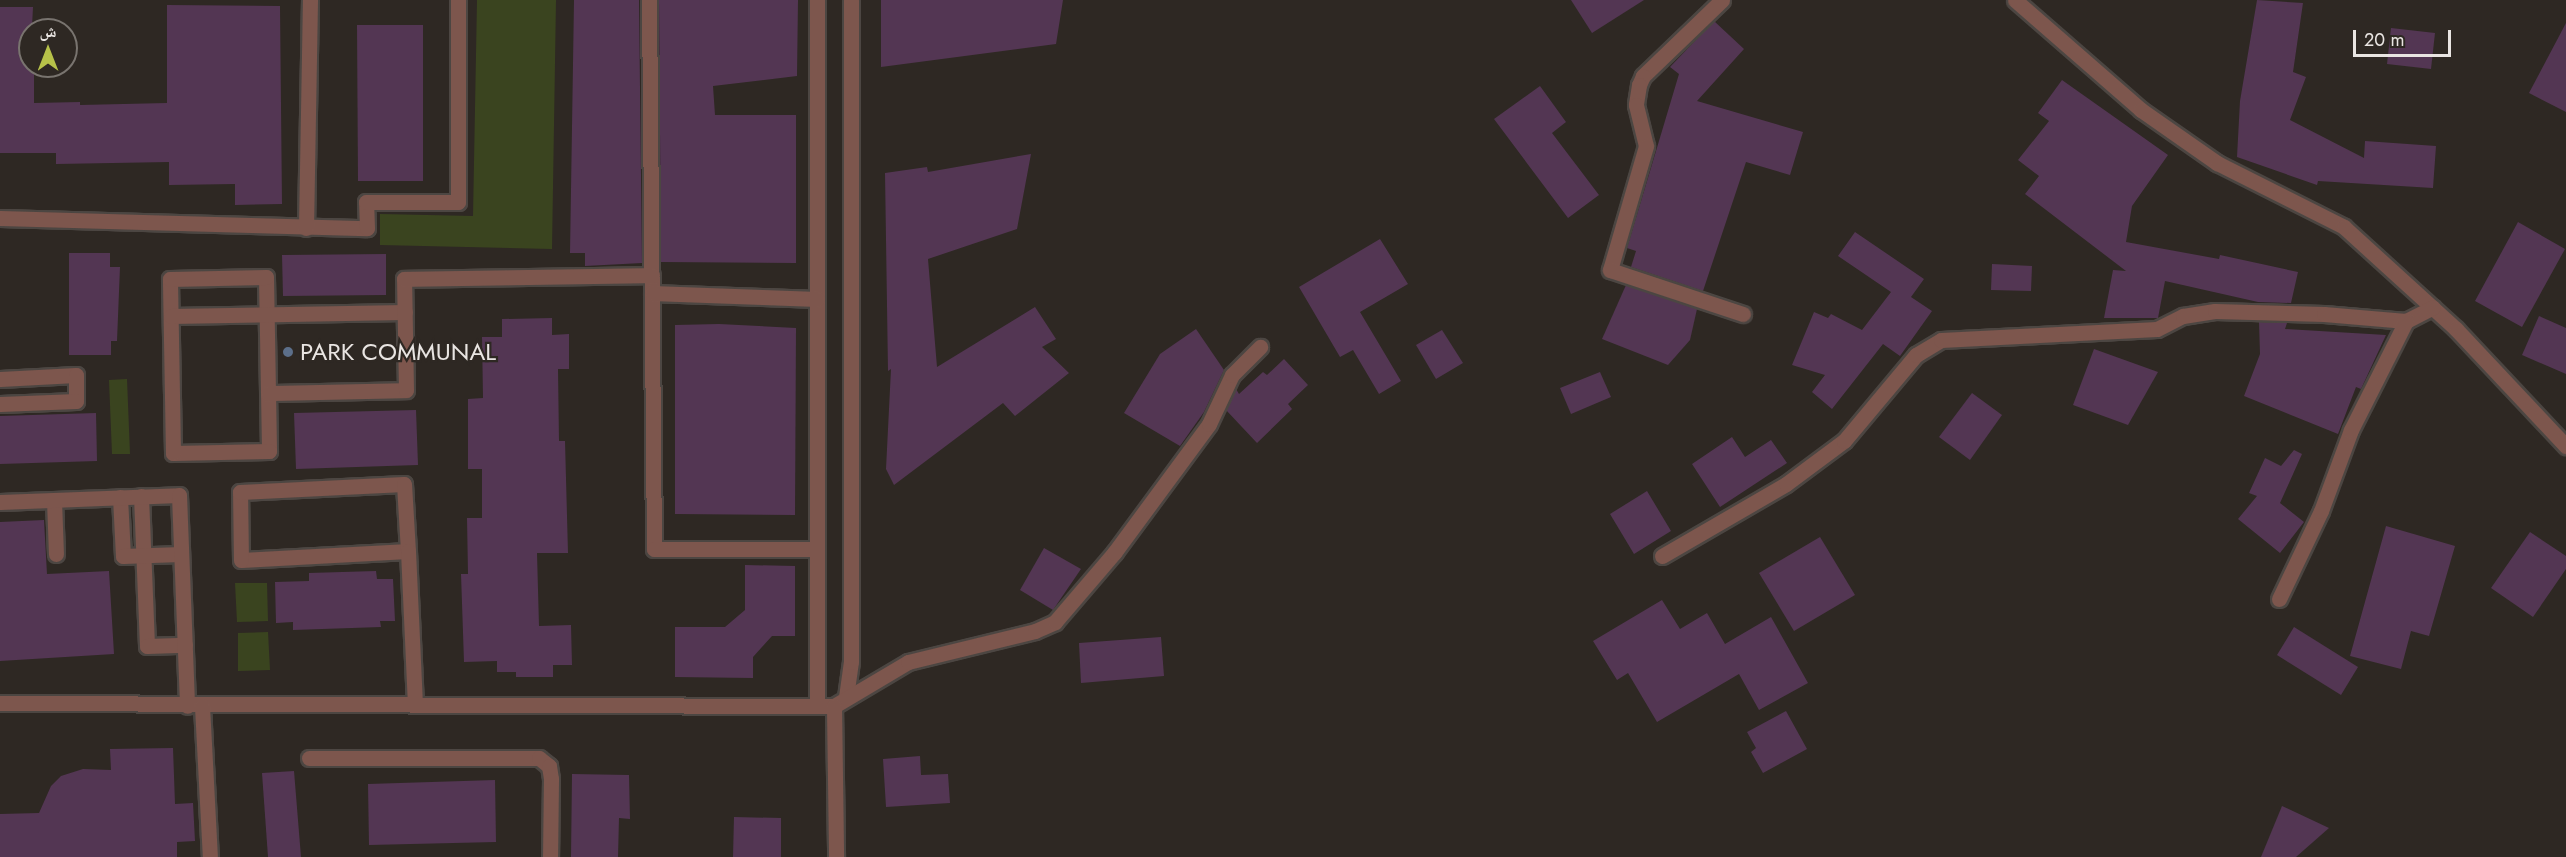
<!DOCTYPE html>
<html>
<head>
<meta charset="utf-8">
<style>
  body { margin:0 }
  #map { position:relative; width:2566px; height:857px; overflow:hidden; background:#2e2823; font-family:Jost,"Noto Naskh Arabic",sans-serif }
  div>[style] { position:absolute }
  .green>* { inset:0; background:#3a441f }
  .building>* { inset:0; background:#533653 }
  .roads { filter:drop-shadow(2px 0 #4c4642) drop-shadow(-2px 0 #4c4642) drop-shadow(0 2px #4c4642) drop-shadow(0 -2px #4c4642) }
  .street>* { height:15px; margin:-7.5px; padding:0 7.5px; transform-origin:7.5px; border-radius:7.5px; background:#7d564d }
  .dots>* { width:16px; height:16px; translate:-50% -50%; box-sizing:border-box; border:3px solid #2e2823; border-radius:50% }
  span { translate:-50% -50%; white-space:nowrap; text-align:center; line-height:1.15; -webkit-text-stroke:4.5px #2e2823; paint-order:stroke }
  .poi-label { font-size:24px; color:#e9e5e2 }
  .left { translate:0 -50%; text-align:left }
  .north { position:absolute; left:18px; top:18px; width:60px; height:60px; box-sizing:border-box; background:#2e2823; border:2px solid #79746f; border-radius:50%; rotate:0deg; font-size:16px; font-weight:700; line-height:24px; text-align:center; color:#e9e5e2 }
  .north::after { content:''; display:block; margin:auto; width:21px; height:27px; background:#b6c149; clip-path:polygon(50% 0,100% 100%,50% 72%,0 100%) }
  .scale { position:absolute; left:2353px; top:30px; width:98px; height:27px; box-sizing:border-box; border:3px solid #e9e5e2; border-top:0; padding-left:8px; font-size:18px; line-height:21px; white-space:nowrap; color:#e9e5e2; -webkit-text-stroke:4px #2e2823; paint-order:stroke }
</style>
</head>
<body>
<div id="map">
  <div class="green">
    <div style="clip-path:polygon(477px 0,556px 0,552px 249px,380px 245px,380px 214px,473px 216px)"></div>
    <div style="clip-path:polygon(127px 379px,130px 454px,112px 454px,109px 380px)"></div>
    <div style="clip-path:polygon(235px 583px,267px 583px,268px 621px,237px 622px)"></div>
    <div style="clip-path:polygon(268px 632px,270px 670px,238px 671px,238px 633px)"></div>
  </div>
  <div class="building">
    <div style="clip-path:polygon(574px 0,639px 0,642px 263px,585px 266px,585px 253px,570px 253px)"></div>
    <div style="clip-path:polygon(659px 0,798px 0,797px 76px,713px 86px,715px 115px,796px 115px,796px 263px,661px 262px)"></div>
    <div style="clip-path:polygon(881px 0,1063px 0,1056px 44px,881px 67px)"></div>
    <div style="clip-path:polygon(1571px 0,1644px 0,1592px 33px)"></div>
    <div style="clip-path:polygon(2257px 0,2303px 3px,2293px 72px,2306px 77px,2290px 120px,2364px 158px,2365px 141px,2436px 146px,2433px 188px,2318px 181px,2317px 185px,2237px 157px,2240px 101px)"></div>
    <div style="clip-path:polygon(167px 5px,280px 6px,282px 204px,235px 205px,235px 184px,169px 185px,169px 162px,56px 164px,56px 153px,0 153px,0 7px,33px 7px,30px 66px,34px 66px,34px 103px,80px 102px,80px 105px,167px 103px)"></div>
    <div style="clip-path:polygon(1714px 21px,1744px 49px,1697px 101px,1803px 132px,1790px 175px,1746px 162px,1703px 291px,1631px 267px,1636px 251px,1627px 248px,1679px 74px,1670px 67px)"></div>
    <div style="clip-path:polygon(2566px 23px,2566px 112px,2529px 93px)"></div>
    <div style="clip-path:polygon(357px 25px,423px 25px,423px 181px,358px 181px)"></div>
    <div style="clip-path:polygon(2391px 28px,2435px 33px,2431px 69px,2387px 64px)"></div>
    <div style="clip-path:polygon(2062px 80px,2168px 155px,2132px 206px,2126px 242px,2219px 259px,2220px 255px,2298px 272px,2291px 303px,2258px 302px,2165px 281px,2158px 318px,2104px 318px,2113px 270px,2126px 271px,2025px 194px,2039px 176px,2018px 160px,2049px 121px,2038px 113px)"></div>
    <div style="clip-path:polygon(1540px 86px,1566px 122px,1552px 133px,1599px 195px,1568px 218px,1494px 119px)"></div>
    <div style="clip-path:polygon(1031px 154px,1017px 229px,928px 259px,937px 367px,1035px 307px,1056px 339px,1042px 347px,1069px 373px,1015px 416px,1003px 403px,894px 485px,886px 469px,891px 369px,888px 371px,885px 173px,927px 167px,928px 172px)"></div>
    <div style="clip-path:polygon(2518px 222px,2565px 249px,2522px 327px,2475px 301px)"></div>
    <div style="clip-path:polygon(1855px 232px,1924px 279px,1911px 297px,1932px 311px,1900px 356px,1883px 344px,1832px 409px,1812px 392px,1825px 375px,1792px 365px,1814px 312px,1828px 318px,1831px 314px,1862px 330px,1891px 292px,1838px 256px)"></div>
    <div style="clip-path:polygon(1380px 239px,1408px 284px,1360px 312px,1401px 381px,1379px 394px,1353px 350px,1340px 357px,1299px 287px)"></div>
    <div style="clip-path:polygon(69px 253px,110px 253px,110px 267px,120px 267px,117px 341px,111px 341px,111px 355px,69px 355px)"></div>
    <div style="clip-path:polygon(386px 254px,386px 295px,283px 296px,282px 255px)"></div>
    <div style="clip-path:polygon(1992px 264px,2032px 266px,2031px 291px,1991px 290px)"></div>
    <div style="clip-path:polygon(1626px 285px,1697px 309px,1690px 340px,1668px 365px,1602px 339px)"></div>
    <div style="clip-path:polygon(2539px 316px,2566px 328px,2566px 374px,2522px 355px)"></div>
    <div style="clip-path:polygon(552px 318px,552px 335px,569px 334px,569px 369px,558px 369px,559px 441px,565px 441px,568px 553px,537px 553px,539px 626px,571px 625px,572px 665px,553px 665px,553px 677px,516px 677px,516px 672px,497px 672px,497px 661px,464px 662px,461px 574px,468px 574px,467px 518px,482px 518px,482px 469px,468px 469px,468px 399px,483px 398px,482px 337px,502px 337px,502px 319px)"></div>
    <div style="clip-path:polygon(2259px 322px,2287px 323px,2285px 329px,2386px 335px,2361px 389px,2356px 387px,2338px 434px,2244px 396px,2260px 354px)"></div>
    <div style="clip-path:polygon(719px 324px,796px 328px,795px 515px,675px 514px,675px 325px)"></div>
    <div style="clip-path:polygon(1196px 329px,1224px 370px,1204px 412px,1180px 446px,1124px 413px,1160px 354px)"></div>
    <div style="clip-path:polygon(1442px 330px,1463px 363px,1436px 379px,1416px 345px)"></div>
    <div style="clip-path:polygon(2094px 349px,2158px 372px,2128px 425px,2073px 405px)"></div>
    <div style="clip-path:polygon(1284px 359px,1308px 385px,1288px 404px,1292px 409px,1257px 443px,1226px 410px,1236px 389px,1239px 394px,1263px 372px,1267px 375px)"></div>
    <div style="clip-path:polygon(1600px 372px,1611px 397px,1571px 414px,1560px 388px)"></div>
    <div style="clip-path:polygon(1972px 393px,2002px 415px,1970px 460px,1939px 437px)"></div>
    <div style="clip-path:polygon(416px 410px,418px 465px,296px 469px,294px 413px)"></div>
    <div style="clip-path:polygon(96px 413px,97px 461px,0 464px,0 416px)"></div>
    <div style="clip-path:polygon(1732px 437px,1745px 457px,1771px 440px,1787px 463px,1720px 507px,1692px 464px)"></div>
    <div style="clip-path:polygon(2294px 450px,2302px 454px,2280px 503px,2304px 522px,2280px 553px,2238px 519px,2257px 496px,2249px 493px,2265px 458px,2281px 466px)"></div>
    <div style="clip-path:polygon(1647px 491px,1671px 531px,1634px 554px,1610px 514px)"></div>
    <div style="clip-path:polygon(44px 520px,47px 574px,109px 571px,114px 654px,0 661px,0 522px)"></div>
    <div style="clip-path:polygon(2386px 526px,2455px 546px,2429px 636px,2411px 631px,2401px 669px,2350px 656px)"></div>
    <div style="clip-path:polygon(2530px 532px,2566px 556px,2566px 569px,2533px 617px,2491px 588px)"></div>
    <div style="clip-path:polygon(1820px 537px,1855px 595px,1794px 631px,1759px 573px)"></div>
    <div style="clip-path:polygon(1044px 548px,1081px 569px,1053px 610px,1020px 590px)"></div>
    <div style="clip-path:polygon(745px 565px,795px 566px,795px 636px,772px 636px,753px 657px,753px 678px,675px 677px,675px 627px,725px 627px,745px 610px)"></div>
    <div style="clip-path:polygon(376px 571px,377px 579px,393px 579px,395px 621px,380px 621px,381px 627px,293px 630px,293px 622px,276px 623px,275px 582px,309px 581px,309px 573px)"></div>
    <div style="clip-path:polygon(1662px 600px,1680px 629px,1707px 613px,1725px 644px,1771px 617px,1808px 683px,1759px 710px,1739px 674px,1657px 722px,1628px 673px,1617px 680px,1593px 641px)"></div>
    <div style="clip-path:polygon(2294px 627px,2358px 667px,2341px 695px,2277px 655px)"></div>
    <div style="clip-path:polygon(1161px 637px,1164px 676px,1081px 683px,1079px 643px)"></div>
    <div style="clip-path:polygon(1786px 711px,1807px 749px,1763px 773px,1751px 752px,1756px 748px,1747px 732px)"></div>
    <div style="clip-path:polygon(173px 748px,175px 804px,193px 803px,195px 841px,177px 842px,177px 857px,0 857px,0 814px,39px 813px,51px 786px,61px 776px,83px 769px,111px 770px,110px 749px)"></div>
    <div style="clip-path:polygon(920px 756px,921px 775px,948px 774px,950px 803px,886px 807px,883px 759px)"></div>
    <div style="clip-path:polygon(294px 771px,301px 857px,268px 857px,262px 773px)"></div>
    <div style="clip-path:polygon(572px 774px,629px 775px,630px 819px,619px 818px,618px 857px,571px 857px)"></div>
    <div style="clip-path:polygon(495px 780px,496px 842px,369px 845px,368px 784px)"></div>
    <div style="clip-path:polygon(2282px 806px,2329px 828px,2296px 857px,2261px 857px)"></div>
    <div style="clip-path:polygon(734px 817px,781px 818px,781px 857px,733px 857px)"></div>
  </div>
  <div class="roads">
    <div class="street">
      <div style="left:649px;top:0;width:549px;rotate:89.48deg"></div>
      <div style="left:654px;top:549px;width:163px"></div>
      <div style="left:817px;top:0;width:706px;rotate:90deg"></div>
      <div style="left:1722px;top:0;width:110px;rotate:136.1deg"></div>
      <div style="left:1643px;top:76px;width:10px;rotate:114deg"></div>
      <div style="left:1639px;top:85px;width:20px;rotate:99deg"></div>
      <div style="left:1636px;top:105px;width:42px;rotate:76.3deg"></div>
      <div style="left:1646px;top:146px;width:129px;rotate:106.2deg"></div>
      <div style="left:1610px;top:270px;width:140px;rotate:18.3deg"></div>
      <div style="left:2015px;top:0;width:167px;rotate:41.1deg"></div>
      <div style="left:2141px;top:110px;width:93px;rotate:34.9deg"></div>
      <div style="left:2217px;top:163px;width:142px;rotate:26.7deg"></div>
      <div style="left:2344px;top:227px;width:151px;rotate:42.3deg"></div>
      <div style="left:2456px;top:329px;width:161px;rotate:46.8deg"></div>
      <div style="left:0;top:218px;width:367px;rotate:1.6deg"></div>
      <div style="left:367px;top:228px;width:26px;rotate:-92deg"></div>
      <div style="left:366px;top:202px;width:92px"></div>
      <div style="left:458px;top:202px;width:202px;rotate:-90deg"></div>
      <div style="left:306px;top:228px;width:228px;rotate:-89deg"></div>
      <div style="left:266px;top:277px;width:174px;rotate:89deg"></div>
      <div style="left:269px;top:451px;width:96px;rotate:178.8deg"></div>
      <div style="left:173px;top:453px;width:174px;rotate:-91deg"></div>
      <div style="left:170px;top:279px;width:96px;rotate:-1.2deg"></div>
      <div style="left:652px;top:293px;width:165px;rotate:2.1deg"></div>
      <div style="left:171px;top:316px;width:234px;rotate:-1deg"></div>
      <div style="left:0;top:379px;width:76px;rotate:-3deg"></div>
      <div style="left:76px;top:375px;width:26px;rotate:90deg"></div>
      <div style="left:76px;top:401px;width:76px;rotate:177.7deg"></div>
      <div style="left:268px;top:393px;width:138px;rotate:-1.2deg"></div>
      <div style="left:406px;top:390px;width:111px;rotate:-91deg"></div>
      <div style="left:404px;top:279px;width:248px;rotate:-0.9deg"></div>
      <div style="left:141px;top:496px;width:150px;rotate:87.7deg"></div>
      <div style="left:147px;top:646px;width:38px;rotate:-2deg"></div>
      <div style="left:120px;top:497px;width:59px;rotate:87.1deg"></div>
      <div style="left:123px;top:556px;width:58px;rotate:-2deg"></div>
      <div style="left:54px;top:500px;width:54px;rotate:87.9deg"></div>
      <div style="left:0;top:502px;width:179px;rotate:-2.2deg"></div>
      <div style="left:179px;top:495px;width:211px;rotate:87.8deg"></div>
      <div style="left:408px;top:551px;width:167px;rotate:176.9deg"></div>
      <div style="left:241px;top:560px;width:68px;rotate:-90.8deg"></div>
      <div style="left:240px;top:492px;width:164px;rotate:-2.8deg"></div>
      <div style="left:404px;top:484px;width:67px;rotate:86.6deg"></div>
      <div style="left:408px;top:551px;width:153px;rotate:87.4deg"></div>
      <div style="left:1662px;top:556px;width:143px;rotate:-30.1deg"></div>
      <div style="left:1786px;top:484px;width:72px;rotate:-36.6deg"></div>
      <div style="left:1844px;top:441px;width:112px;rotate:-50.1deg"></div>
      <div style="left:1916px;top:355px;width:29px;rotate:-31deg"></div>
      <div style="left:1941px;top:340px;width:216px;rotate:-2.9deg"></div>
      <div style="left:2157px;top:329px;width:29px;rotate:-27deg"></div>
      <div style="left:2183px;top:316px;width:32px;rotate:-9deg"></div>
      <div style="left:2215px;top:311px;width:109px;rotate:1.6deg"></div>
      <div style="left:2324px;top:314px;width:82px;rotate:4.9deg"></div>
      <div style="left:2406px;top:321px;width:30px;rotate:-27deg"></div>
      <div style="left:2279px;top:599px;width:98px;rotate:-64.5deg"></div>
      <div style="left:2321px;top:511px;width:86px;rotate:-69.7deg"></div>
      <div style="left:2351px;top:430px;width:122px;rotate:-63.2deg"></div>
      <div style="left:846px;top:697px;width:35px;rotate:-82deg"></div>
      <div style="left:851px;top:662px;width:662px;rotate:-90deg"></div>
      <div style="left:0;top:703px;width:834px;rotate:0.21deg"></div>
      <div style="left:834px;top:706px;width:86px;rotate:-30.7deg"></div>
      <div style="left:908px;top:662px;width:131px;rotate:-13.7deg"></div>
      <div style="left:1035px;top:631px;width:22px;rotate:-24deg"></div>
      <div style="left:1055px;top:622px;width:91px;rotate:-49.5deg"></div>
      <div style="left:1114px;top:553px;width:160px;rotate:-53.6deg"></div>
      <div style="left:1209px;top:424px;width:54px;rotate:-64.9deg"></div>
      <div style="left:1232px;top:375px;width:40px;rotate:-45deg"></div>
      <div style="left:202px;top:706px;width:151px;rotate:87deg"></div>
      <div style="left:834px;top:706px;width:151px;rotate:89.2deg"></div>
      <div style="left:309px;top:758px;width:230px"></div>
      <div style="left:539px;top:758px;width:13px;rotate:39deg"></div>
      <div style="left:549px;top:766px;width:13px;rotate:81deg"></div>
      <div style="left:551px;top:779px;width:78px;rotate:90.7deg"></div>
    </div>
  </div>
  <div class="dots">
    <div style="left:288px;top:352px;background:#5c6f8a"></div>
  </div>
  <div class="poi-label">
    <span class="left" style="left:300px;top:352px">PARK COMMUNAL</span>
  </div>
  <div class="north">ش</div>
  <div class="scale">20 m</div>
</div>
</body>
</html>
